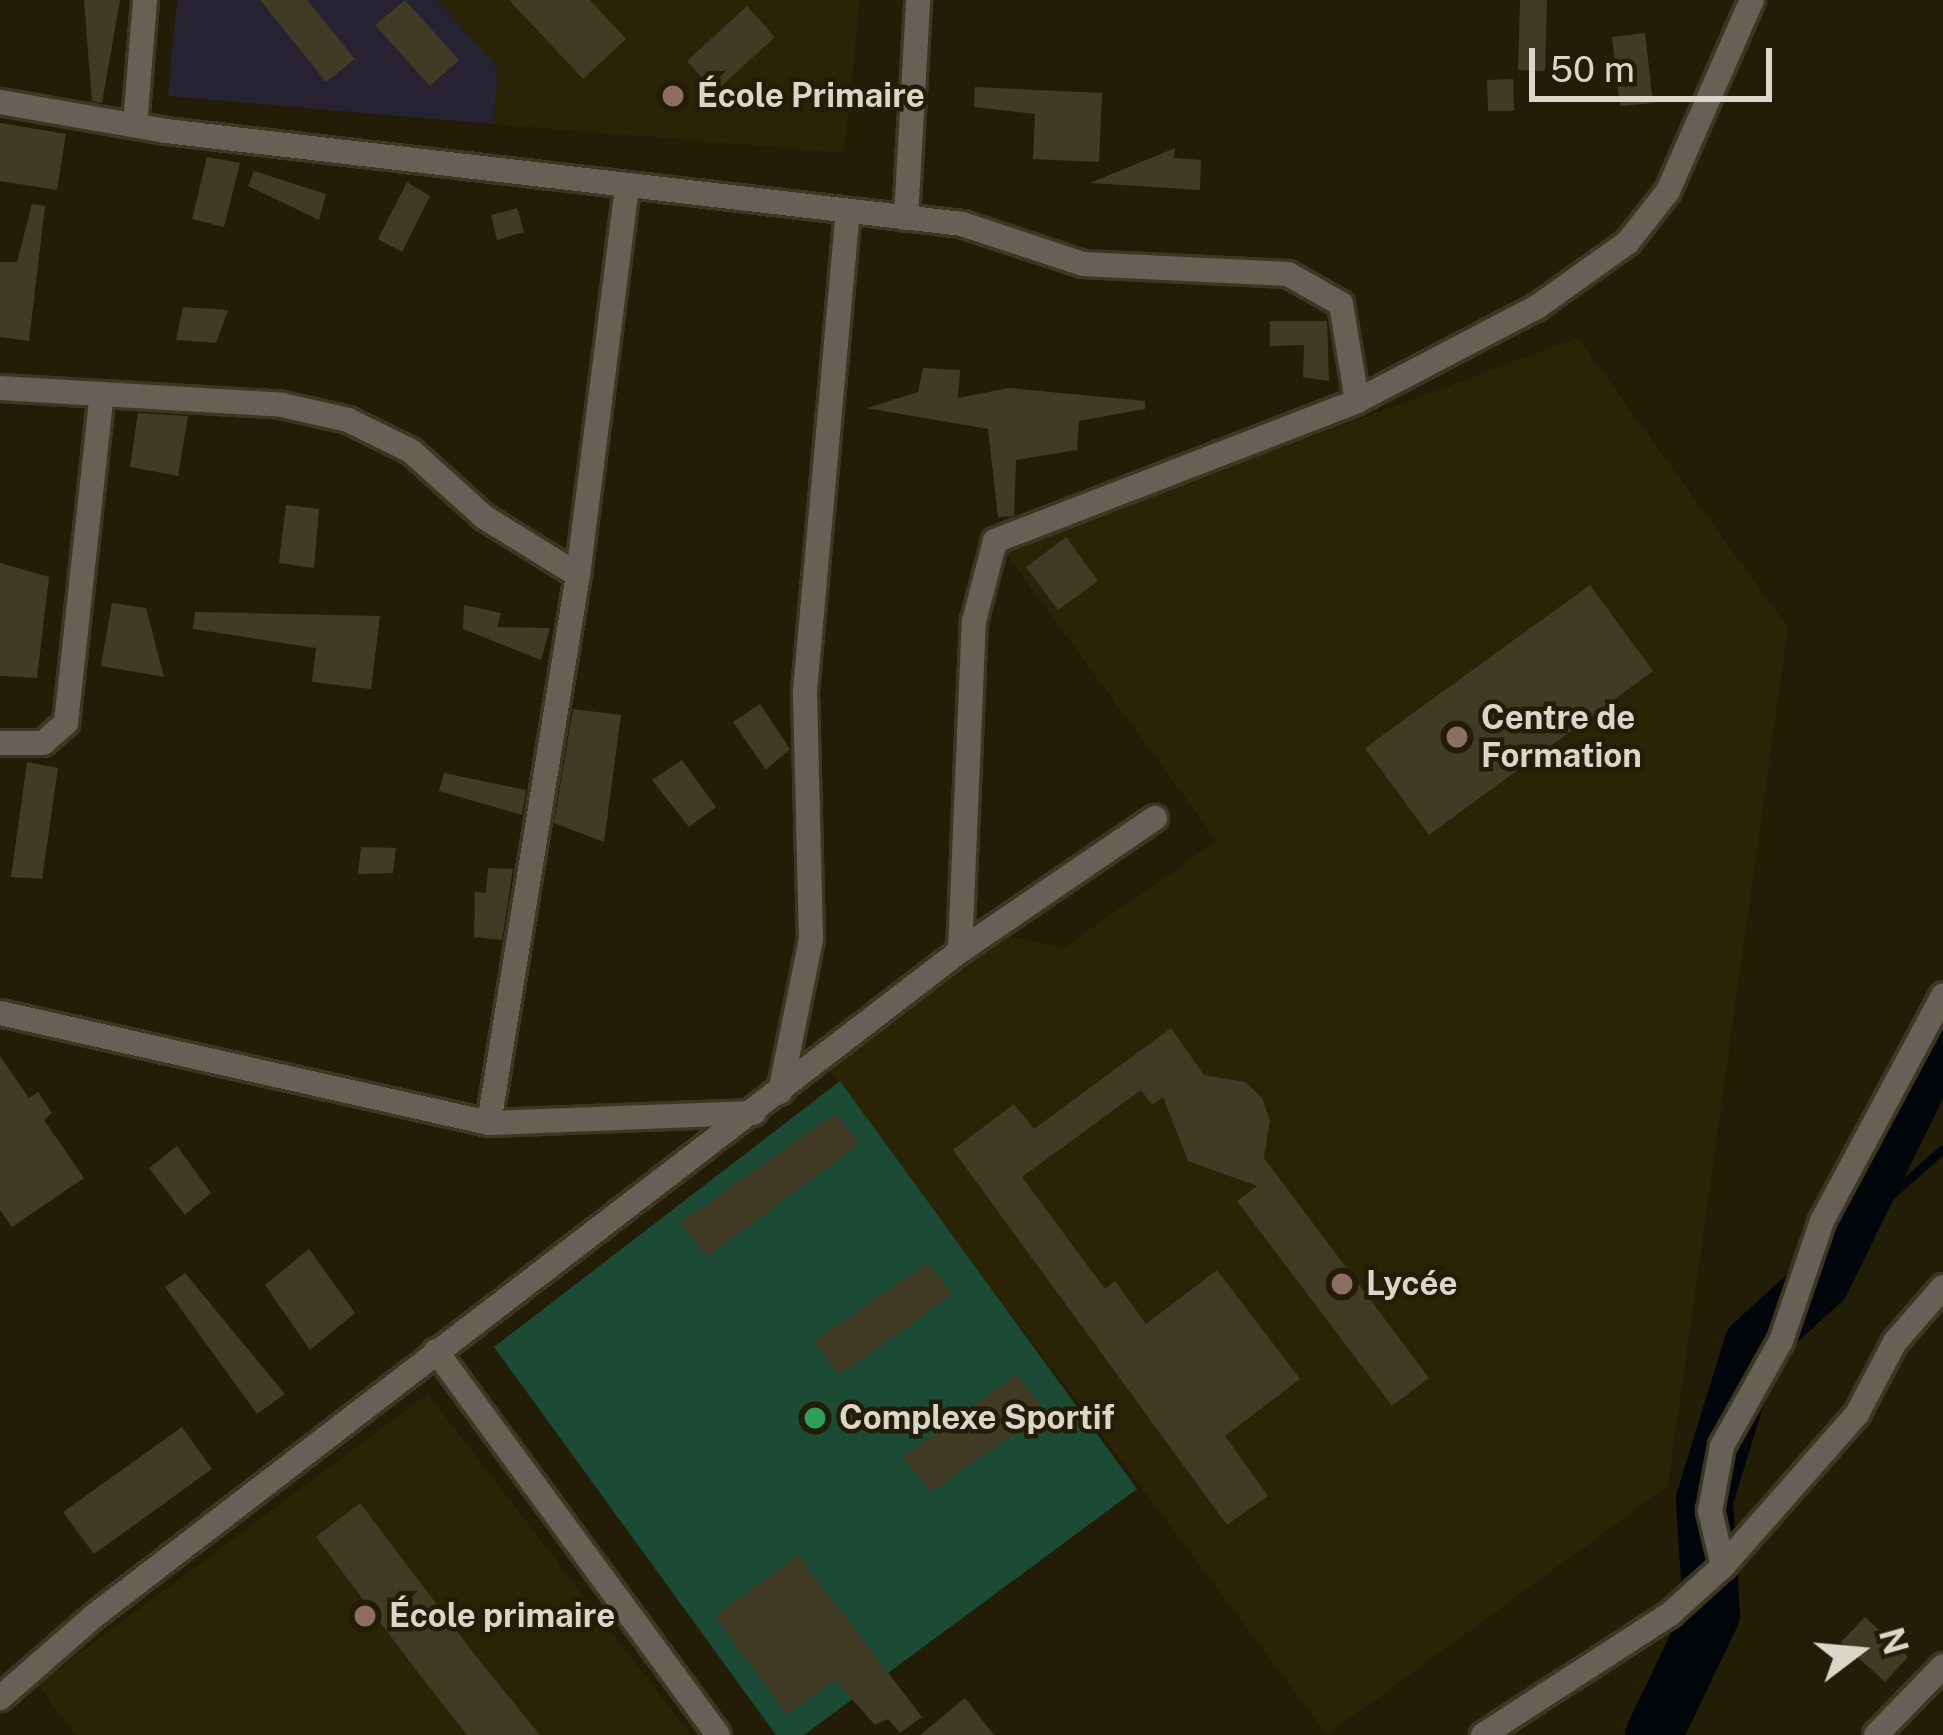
<!DOCTYPE html>
<html>
<head>
<meta charset="utf-8">
<style>
  body { margin:0 }
  #map { position:relative; width:1943px; height:1735px; overflow:hidden; background:#231d07; font-family:"Public Sans",sans-serif }
  div>[style] { position:absolute }
  .commercial>* { inset:0; background:#262232 }
  .built>* { inset:0; background:#2b2305 }
  .green>* { inset:0; background:#1b4b34 }
  .stream>* { height:9px; margin:-4.5px; padding:0 4.5px; transform-origin:4.5px; border-radius:4.5px; background:#00060a }
  .river>* { height:57px; margin:-28.5px; padding:0 28.5px; transform-origin:28.5px; border-radius:28.5px; background:#00060a }
  .building>* { inset:0; background:#413b25 }
  .roads { filter:drop-shadow(3px 0 #3d3722) drop-shadow(-3px 0 #3d3722) drop-shadow(0 3px #3d3722) drop-shadow(0 -3px #3d3722) }
  .street>* { height:24px; margin:-12px; padding:0 12px; transform-origin:12px; border-radius:12px; background:#676057 }
  .dots>* { width:33px; height:33px; translate:-50% -50%; box-sizing:border-box; border:6px solid #231d07; border-radius:50% }
  span { translate:-50% -50%; white-space:nowrap; text-align:center; line-height:1.15; -webkit-text-stroke:9px #231d07; paint-order:stroke }
  .poi-label { font-size:33px; color:#dad6c9; font-weight:700 }
  .left { translate:0 -50%; text-align:left }
  .north { position:absolute; left:1799px; top:1591px; width:120px; height:120px; -webkit-text-stroke:9px #231d07; paint-order:stroke; rotate:74deg; font-size:33px; font-weight:700; line-height:48px; text-align:center; color:#dad6c9 }
  .north::after { content:''; display:block; margin:auto; width:42px; height:54px; background:#dad6c9; clip-path:polygon(50% 0,100% 100%,50% 72%,0 100%) }
  .scale { position:absolute; left:1529px; top:48px; width:243px; height:54px; box-sizing:border-box; border:6px solid #dad6c9; border-top:0; padding-left:15px; font-size:36px; line-height:42px; white-space:nowrap; color:#dad6c9; -webkit-text-stroke:9px #231d07; paint-order:stroke }
</style>
</head>
<body>
<div id="map">
  <div class="commercial">
    <div style="clip-path:polygon(177px 0,438px 0,498px 68px,494px 124px,168px 96px)"></div>
  </div>
  <div class="built">
    <div style="clip-path:polygon(438px 0,860px 0,844px 153px,494px 124px,498px 68px)"></div>
    <div style="clip-path:polygon(1578px 338px,1788px 628px,1668px 1486px,1327px 1735px,828px 1070px,1004px 935px,1063px 948px,1217px 841px,1004px 551px)"></div>
    <div style="clip-path:polygon(428px 1394px,691px 1735px,75px 1735px,38px 1684px)"></div>
  </div>
  <div class="green">
    <div style="clip-path:polygon(840px 1081px,1137px 1489px,804px 1735px,776px 1735px,494px 1347px)"></div>
  </div>
  <div class="stream">
    <div style="left:1840px;top:1240px;width:137px;rotate:-41.5deg"></div>
  </div>
  <div class="river">
    <div style="left:1653px;top:1735px;width:134px;rotate:-64.4deg"></div>
    <div style="left:1711px;top:1614px;width:115px;rotate:-93.5deg"></div>
    <div style="left:1704px;top:1499px;width:162px;rotate:-72.8deg"></div>
    <div style="left:1752px;top:1344px;width:93px;rotate:-42.4deg"></div>
    <div style="left:1821px;top:1281px;width:277px;rotate:-63.9deg"></div>
  </div>
  <div class="building">
    <div style="clip-path:polygon(84px 0,120px 0,102px 103px,92px 101px)"></div>
    <div style="clip-path:polygon(260px 0,307px 0,355px 59px,326px 82px)"></div>
    <div style="clip-path:polygon(405px 0,459px 60px,430px 86px,375px 25px)"></div>
    <div style="clip-path:polygon(509px 0,590px 0,626px 39px,583px 79px)"></div>
    <div style="clip-path:polygon(1520px 0,1547px 0,1545px 71px,1518px 70px)"></div>
    <div style="clip-path:polygon(747px 6px,775px 37px,715px 92px,687px 61px)"></div>
    <div style="clip-path:polygon(1645px 33px,1653px 103px,1620px 106px,1612px 37px)"></div>
    <div style="clip-path:polygon(1513px 79px,1514px 111px,1488px 111px,1487px 80px)"></div>
    <div style="clip-path:polygon(975px 87px,1102px 93px,1099px 162px,1033px 159px,1035px 114px,974px 107px)"></div>
    <div style="clip-path:polygon(0 123px,66px 134px,57px 190px,0 181px)"></div>
    <div style="clip-path:polygon(1175px 148px,1174px 158px,1201px 160px,1200px 190px,1090px 183px)"></div>
    <div style="clip-path:polygon(207px 157px,240px 163px,224px 227px,192px 219px)"></div>
    <div style="clip-path:polygon(254px 171px,326px 194px,319px 220px,248px 186px)"></div>
    <div style="clip-path:polygon(407px 182px,430px 196px,402px 252px,378px 239px)"></div>
    <div style="clip-path:polygon(32px 204px,45px 206px,29px 341px,0 337px,0 262px,17px 262px)"></div>
    <div style="clip-path:polygon(517px 208px,524px 232px,497px 240px,491px 215px)"></div>
    <div style="clip-path:polygon(183px 307px,228px 310px,216px 343px,176px 340px)"></div>
    <div style="clip-path:polygon(1270px 321px,1327px 321px,1329px 381px,1303px 377px,1304px 345px,1270px 346px)"></div>
    <div style="clip-path:polygon(923px 368px,960px 370px,958px 398px,1009px 388px,1145px 401px,1145px 409px,1079px 421px,1077px 450px,1016px 460px,1014px 516px,998px 517px,988px 429px,867px 408px,918px 392px)"></div>
    <div style="clip-path:polygon(138px 413px,188px 416px,178px 476px,130px 467px)"></div>
    <div style="clip-path:polygon(286px 505px,319px 509px,314px 568px,279px 563px)"></div>
    <div style="clip-path:polygon(1066px 537px,1098px 581px,1058px 610px,1026px 567px)"></div>
    <div style="clip-path:polygon(0 563px,49px 577px,37px 678px,0 676px)"></div>
    <div style="clip-path:polygon(1590px 585px,1653px 671px,1429px 835px,1365px 748px)"></div>
    <div style="clip-path:polygon(112px 603px,146px 608px,164px 677px,101px 666px)"></div>
    <div style="clip-path:polygon(464px 605px,501px 613px,497px 627px,550px 628px,541px 660px,463px 629px)"></div>
    <div style="clip-path:polygon(195px 612px,380px 616px,371px 689px,312px 682px,316px 648px,193px 629px)"></div>
    <div style="clip-path:polygon(760px 704px,790px 749px,766px 770px,733px 722px)"></div>
    <div style="clip-path:polygon(573px 709px,621px 715px,604px 842px,554px 823px)"></div>
    <div style="clip-path:polygon(682px 760px,716px 807px,689px 827px,652px 780px)"></div>
    <div style="clip-path:polygon(27px 762px,58px 768px,42px 879px,11px 877px)"></div>
    <div style="clip-path:polygon(444px 773px,526px 790px,522px 815px,439px 791px)"></div>
    <div style="clip-path:polygon(361px 847px,396px 848px,393px 873px,358px 874px)"></div>
    <div style="clip-path:polygon(488px 868px,513px 869px,502px 940px,474px 937px,475px 892px,486px 893px)"></div>
    <div style="clip-path:polygon(1171px 1028px,1204px 1075px,1245px 1082px,1262px 1098px,1270px 1120px,1264px 1158px,1429px 1378px,1392px 1406px,1237px 1201px,1257px 1186px,1188px 1161px,1163px 1097px,1152px 1105px,1141px 1090px,1022px 1177px,1105px 1289px,1115px 1281px,1146px 1324px,1217px 1270px,1300px 1379px,1225px 1436px,1268px 1496px,1227px 1525px,953px 1150px,1014px 1104px,1034px 1129px)"></div>
    <div style="clip-path:polygon(0 1056px,29px 1098px,38px 1092px,52px 1113px,44px 1120px,84px 1178px,12px 1227px,0 1210px)"></div>
    <div style="clip-path:polygon(835px 1113px,860px 1143px,707px 1257px,680px 1223px)"></div>
    <div style="clip-path:polygon(177px 1146px,211px 1193px,185px 1215px,149px 1168px)"></div>
    <div style="clip-path:polygon(309px 1249px,355px 1313px,310px 1350px,265px 1285px)"></div>
    <div style="clip-path:polygon(928px 1263px,952px 1295px,839px 1375px,814px 1341px)"></div>
    <div style="clip-path:polygon(185px 1273px,285px 1394px,257px 1414px,165px 1287px)"></div>
    <div style="clip-path:polygon(1017px 1374px,1046px 1412px,931px 1492px,903px 1457px)"></div>
    <div style="clip-path:polygon(182px 1427px,212px 1469px,94px 1554px,63px 1512px)"></div>
    <div style="clip-path:polygon(360px 1503px,475px 1655px,540px 1735px,467px 1735px,416px 1670px,316px 1537px)"></div>
    <div style="clip-path:polygon(798px 1555px,922px 1717px,900px 1733px,888px 1719px,875px 1725px,835px 1680px,787px 1715px,715px 1616px)"></div>
    <div style="clip-path:polygon(1865px 1617px,1908px 1657px,1885px 1682px,1841px 1642px)"></div>
    <div style="clip-path:polygon(965px 1698px,994px 1735px,920px 1735px)"></div>
  </div>
  <div class="roads">
    <div class="street">
      <div style="left:0;top:102px;width:169px;rotate:9.9deg"></div>
      <div style="left:166px;top:131px;width:801px;rotate:6.66deg"></div>
      <div style="left:962px;top:224px;width:127px;rotate:18.3deg"></div>
      <div style="left:1083px;top:264px;width:205px;rotate:2.8deg"></div>
      <div style="left:1288px;top:274px;width:61px;rotate:29.5deg"></div>
      <div style="left:1341px;top:304px;width:98px;rotate:80.6deg"></div>
      <div style="left:135px;top:125px;width:125px;rotate:-85.4deg"></div>
      <div style="left:906px;top:218px;width:218px;rotate:-86.8deg"></div>
      <div style="left:0;top:388px;width:283px;rotate:3.4deg"></div>
      <div style="left:282px;top:405px;width:68px;rotate:12.8deg"></div>
      <div style="left:348px;top:420px;width:70px;rotate:26.2deg"></div>
      <div style="left:411px;top:451px;width:98px;rotate:42.1deg"></div>
      <div style="left:484px;top:517px;width:110px;rotate:31.7deg"></div>
      <div style="left:0;top:743px;width:43px"></div>
      <div style="left:43px;top:743px;width:30px;rotate:-41deg"></div>
      <div style="left:66px;top:723px;width:331px;rotate:-83.8deg"></div>
      <div style="left:960px;top:951px;width:330px;rotate:-87.6deg"></div>
      <div style="left:974px;top:621px;width:83px;rotate:-75.3deg"></div>
      <div style="left:995px;top:541px;width:388px;rotate:-21.1deg"></div>
      <div style="left:1357px;top:401px;width:203px;rotate:-27.6deg"></div>
      <div style="left:1537px;top:307px;width:112px;rotate:-35.5deg"></div>
      <div style="left:1628px;top:242px;width:65px;rotate:-51.9deg"></div>
      <div style="left:1668px;top:191px;width:209px;rotate:-66.3deg"></div>
      <div style="left:0;top:1013px;width:501px;rotate:12.68deg"></div>
      <div style="left:489px;top:1123px;width:265px;rotate:-2.2deg"></div>
      <div style="left:780px;top:1092px;width:156px;rotate:-78.5deg"></div>
      <div style="left:811px;top:939px;width:248px;rotate:-91.4deg"></div>
      <div style="left:805px;top:691px;width:477px;rotate:-84.9deg"></div>
      <div style="left:489px;top:1123px;width:555px;rotate:-80.78deg"></div>
      <div style="left:578px;top:575px;width:389px;rotate:-82.8deg"></div>
      <div style="left:436px;top:1351px;width:476px;rotate:53.7deg"></div>
      <div style="left:1723px;top:1566px;width:57px;rotate:-103.3deg"></div>
      <div style="left:1710px;top:1511px;width:66px;rotate:-79.5deg"></div>
      <div style="left:1722px;top:1446px;width:120px;rotate:-60.7deg"></div>
      <div style="left:1781px;top:1341px;width:127px;rotate:-71.1deg"></div>
      <div style="left:1822px;top:1221px;width:256px;rotate:-61.8deg"></div>
      <div style="left:0;top:1698px;width:125px;rotate:-41.1deg"></div>
      <div style="left:94px;top:1616px;width:1092px;rotate:-37.52deg"></div>
      <div style="left:960px;top:951px;width:236px;rotate:-34.3deg"></div>
      <div style="left:1483px;top:1735px;width:223px;rotate:-32.9deg"></div>
      <div style="left:1670px;top:1614px;width:72px;rotate:-42.2deg"></div>
      <div style="left:1723px;top:1566px;width:203px;rotate:-48.6deg"></div>
      <div style="left:1857px;top:1414px;width:81px;rotate:-62.2deg"></div>
      <div style="left:1895px;top:1342px;width:73px;rotate:-48.9deg"></div>
      <div style="left:1876px;top:1735px;width:96px;rotate:-45.8deg"></div>
    </div>
  </div>
  <div class="dots">
    <div style="left:673px;top:96px;background:#8d6e63"></div>
    <div style="left:1457px;top:737px;background:#8d6e63"></div>
    <div style="left:1342px;top:1284px;background:#8d6e63"></div>
    <div style="left:815px;top:1418px;background:#2e9e5b"></div>
    <div style="left:365px;top:1616px;background:#8d6e63"></div>
  </div>
  <div class="poi-label">
    <span class="left" style="left:697px;top:96px">École Primaire</span>
    <span class="left" style="left:1481px;top:737px">Centre de<br>Formation</span>
    <span class="left" style="left:1366px;top:1284px">Lycée</span>
    <span class="left" style="left:839px;top:1418px">Complexe Sportif</span>
    <span class="left" style="left:389px;top:1616px">École primaire</span>
  </div>
  <div class="north">N</div>
  <div class="scale">50 m</div>
</div>
</body>
</html>
